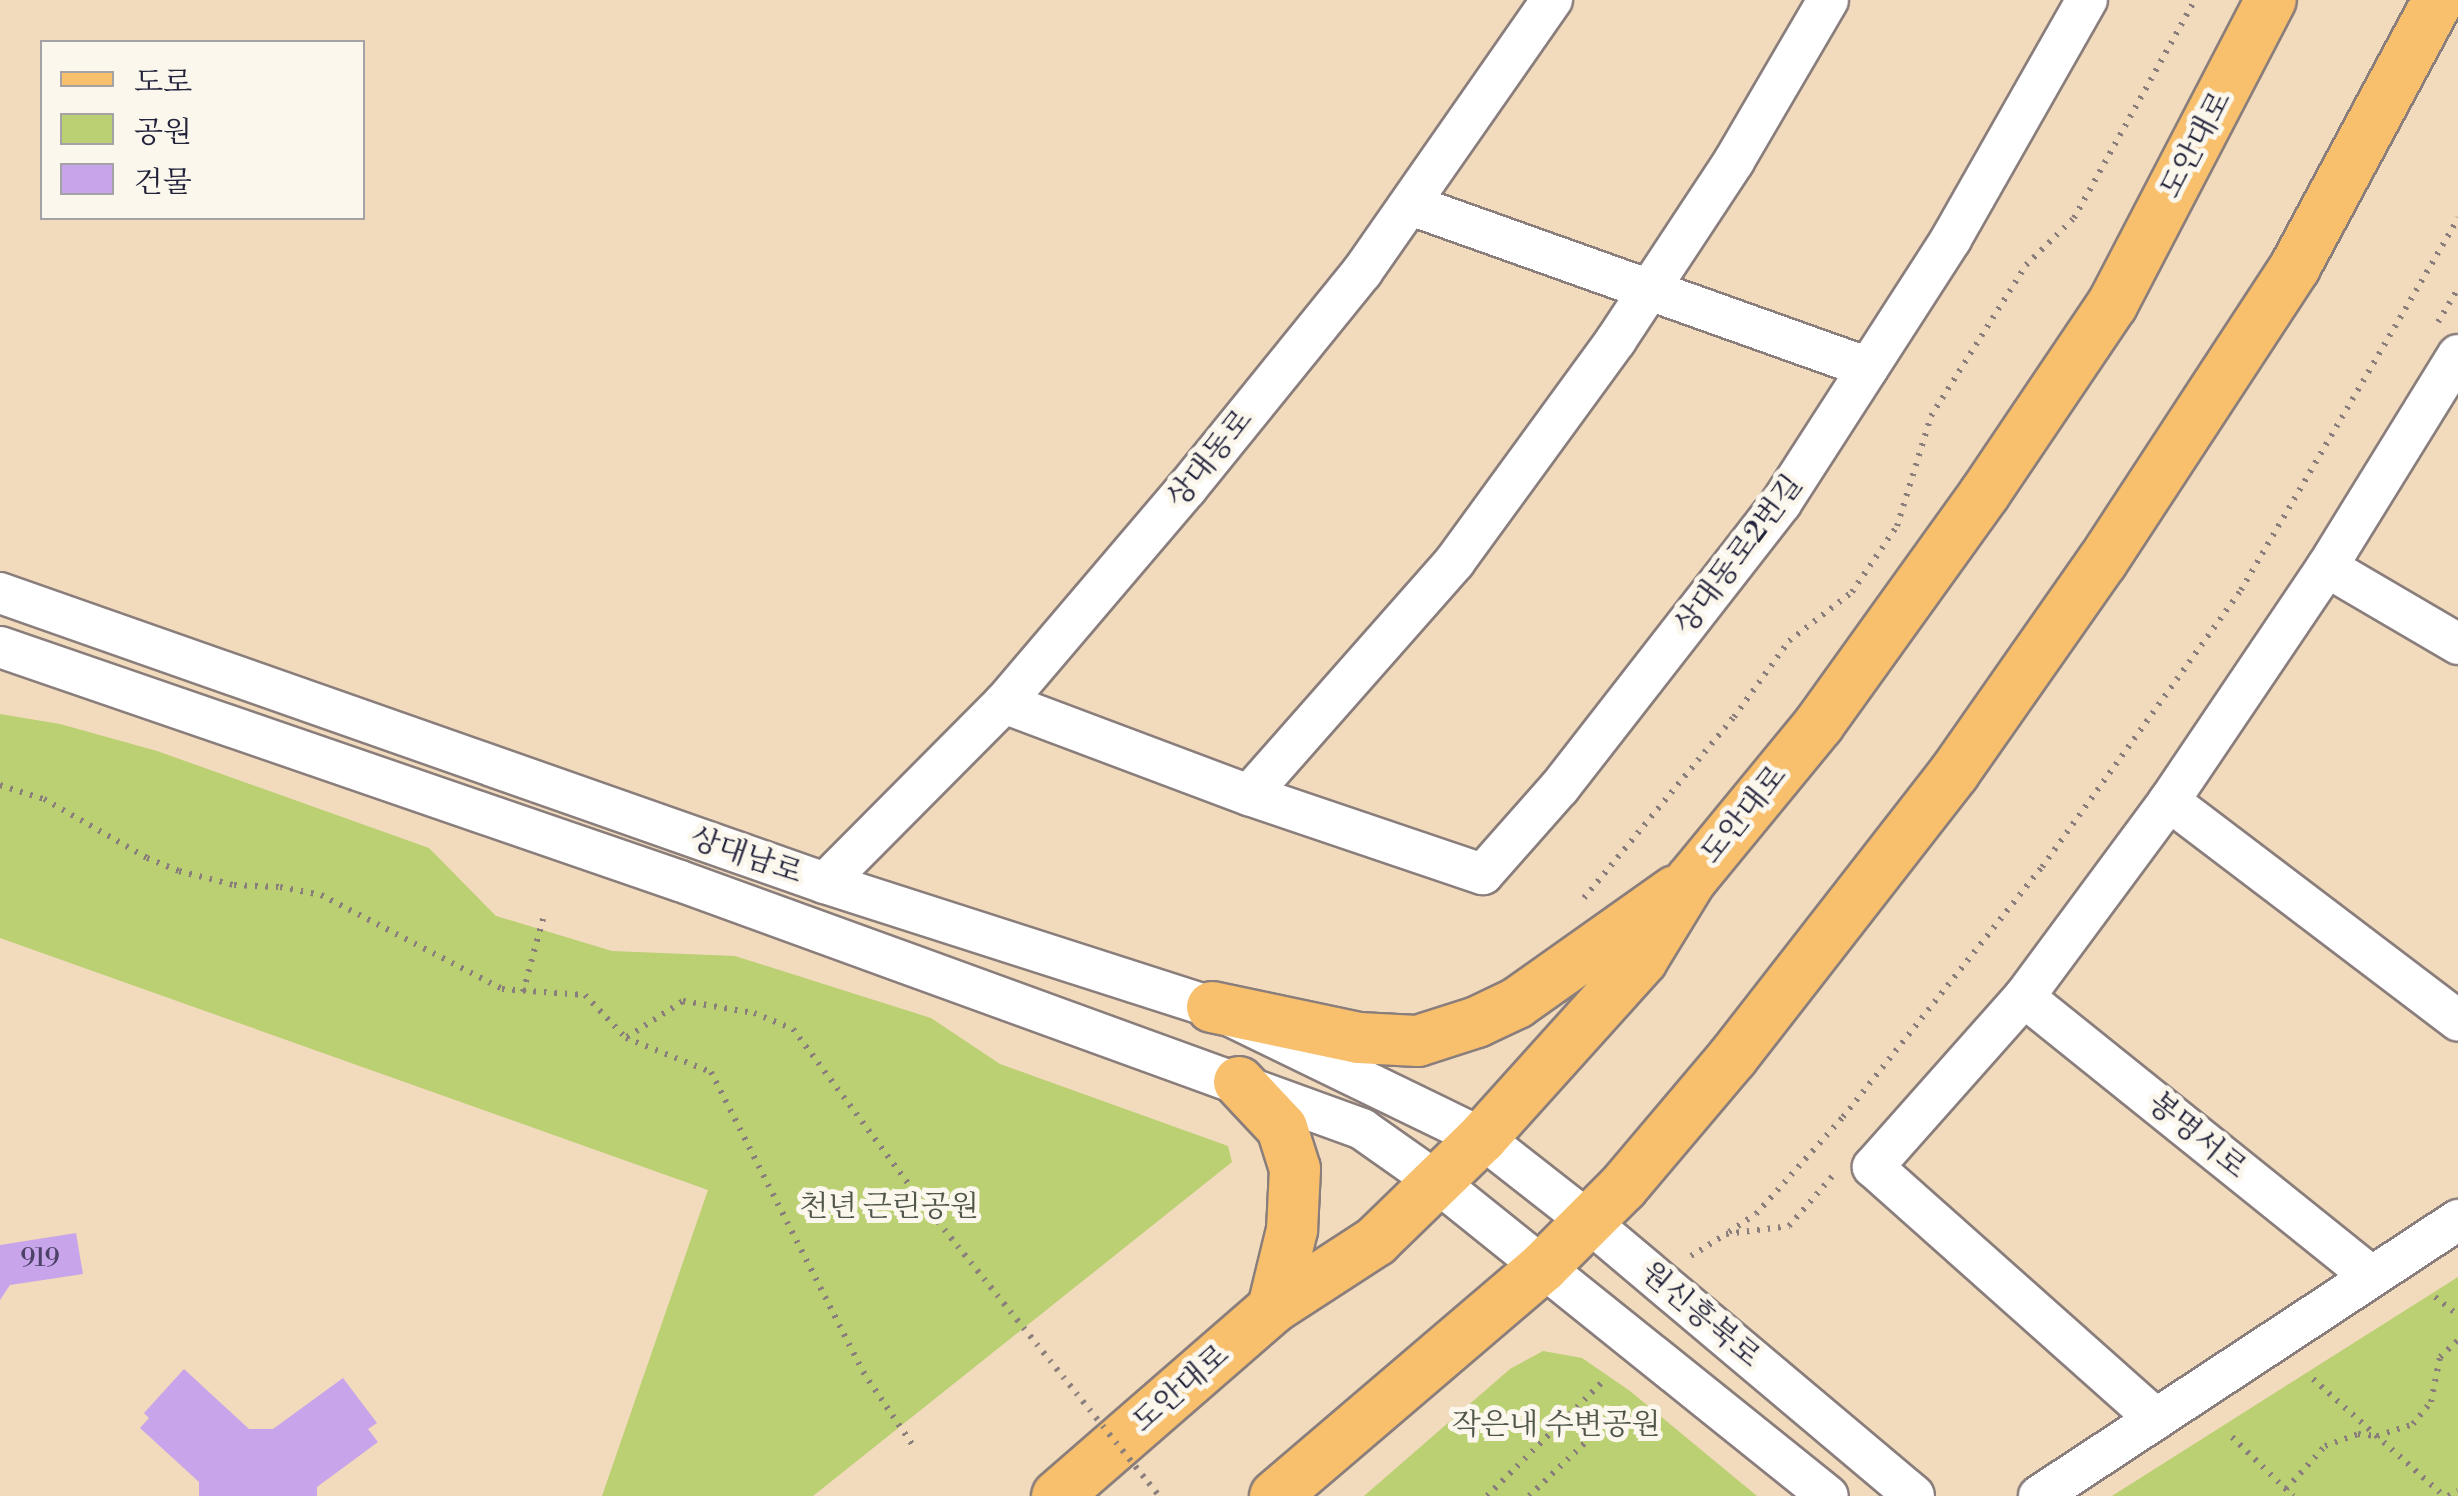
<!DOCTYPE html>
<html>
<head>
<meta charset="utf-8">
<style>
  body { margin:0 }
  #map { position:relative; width:2458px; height:1496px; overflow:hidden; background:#f1dbbc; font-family:"Libre Bodoni","Noto Serif KR",serif }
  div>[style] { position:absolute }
  .green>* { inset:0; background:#bbcf73 }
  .building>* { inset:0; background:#c8a4ea }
  .path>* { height:6px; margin-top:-3px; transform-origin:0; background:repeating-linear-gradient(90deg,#8a7e7c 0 2.5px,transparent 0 10.5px) }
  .roads { filter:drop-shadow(2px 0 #8a7e7c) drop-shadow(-2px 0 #8a7e7c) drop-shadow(0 2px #8a7e7c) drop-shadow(0 -2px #8a7e7c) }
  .minor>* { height:40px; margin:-20px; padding:0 20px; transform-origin:20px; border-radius:20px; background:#fff }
  .major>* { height:50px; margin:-25px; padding:0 25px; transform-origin:25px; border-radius:25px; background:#f8bf6c }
  .path-bridge>* { height:6px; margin-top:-3px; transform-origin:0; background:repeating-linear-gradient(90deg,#8a7e7c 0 2.5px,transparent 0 10.5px) }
  span { translate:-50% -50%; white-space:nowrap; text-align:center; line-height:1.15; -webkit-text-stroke:10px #fbf7ec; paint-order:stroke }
  .number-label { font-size:25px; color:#4c4267 }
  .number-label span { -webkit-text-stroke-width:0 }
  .street-label { font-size:30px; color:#22223b }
  .park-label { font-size:30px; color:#50564c }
  .legend { position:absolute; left:40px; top:40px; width:325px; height:180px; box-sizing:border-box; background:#fbf7ec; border:2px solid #a4a2a5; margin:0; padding:12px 18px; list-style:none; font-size:30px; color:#22223b }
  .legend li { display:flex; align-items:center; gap:20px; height:50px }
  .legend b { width:50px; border:2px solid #a4a2a5 }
</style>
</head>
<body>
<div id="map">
  <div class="green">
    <div style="clip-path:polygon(0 714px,60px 724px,157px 751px,429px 848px,496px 916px,612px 951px,735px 956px,931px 1018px,1000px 1064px,1228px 1146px,1232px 1162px,813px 1496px,602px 1496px,708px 1190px,0 938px)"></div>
    <div style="clip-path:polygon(2458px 1277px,2458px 1496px,2112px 1496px)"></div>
    <div style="clip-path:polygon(1543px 1351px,1582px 1358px,1630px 1391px,1757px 1496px,1364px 1496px,1510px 1369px)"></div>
  </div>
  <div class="building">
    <div style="clip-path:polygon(76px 1233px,83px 1274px,10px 1285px,0 1300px,0 1245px)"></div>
    <div style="clip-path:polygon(184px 1369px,249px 1429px,273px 1429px,343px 1378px,377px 1423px,368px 1429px,378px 1442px,317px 1487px,317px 1496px,199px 1496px,199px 1482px,140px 1428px,149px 1418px,144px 1413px)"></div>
  </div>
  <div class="path">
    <div style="left:2438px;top:322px;width:39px;rotate:-59deg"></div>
    <div style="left:0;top:785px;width:46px;rotate:17.7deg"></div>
    <div style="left:44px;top:799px;width:119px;rotate:29.8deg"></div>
    <div style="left:147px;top:858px;width:35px;rotate:22deg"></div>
    <div style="left:179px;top:871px;width:57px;rotate:14.3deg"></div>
    <div style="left:234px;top:885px;width:46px;rotate:2.5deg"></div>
    <div style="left:280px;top:887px;width:42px;rotate:11deg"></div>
    <div style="left:321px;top:895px;width:204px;rotate:27.4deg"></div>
    <div style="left:502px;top:989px;width:83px;rotate:4.1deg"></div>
    <div style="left:585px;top:995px;width:59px;rotate:46.4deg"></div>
    <div style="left:626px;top:1038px;width:92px;rotate:21.8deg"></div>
    <div style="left:711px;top:1072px;width:336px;rotate:63.1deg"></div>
    <div style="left:863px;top:1372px;width:91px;rotate:55.8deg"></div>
    <div style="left:1584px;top:898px;width:235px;rotate:-50.4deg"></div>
    <div style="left:1734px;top:717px;width:94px;rotate:-54.1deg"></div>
    <div style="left:1789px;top:641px;width:80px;rotate:-37.9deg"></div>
    <div style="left:1852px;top:592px;width:80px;rotate:-55.7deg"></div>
    <div style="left:1897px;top:526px;width:115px;rotate:-72.8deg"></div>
    <div style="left:1931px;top:416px;width:178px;rotate:-57.8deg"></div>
    <div style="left:2026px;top:265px;width:67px;rotate:-44.4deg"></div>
    <div style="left:2074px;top:218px;width:249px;rotate:-61deg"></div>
    <div style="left:523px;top:992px;width:76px;rotate:-74.7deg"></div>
    <div style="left:627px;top:1037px;width:67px;rotate:-32.7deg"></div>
    <div style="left:683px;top:1001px;width:72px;rotate:9.6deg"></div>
    <div style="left:754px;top:1013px;width:42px;rotate:22.3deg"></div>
    <div style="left:793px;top:1029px;width:209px;rotate:53.3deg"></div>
    <div style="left:1729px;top:1232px;width:32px;rotate:-34deg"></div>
    <div style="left:1756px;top:1214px;width:130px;rotate:-48.1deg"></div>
    <div style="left:1843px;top:1117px;width:320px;rotate:-51.5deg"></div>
    <div style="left:2042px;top:867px;width:341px;rotate:-54.3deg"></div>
    <div style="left:2241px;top:590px;width:431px;rotate:-59.7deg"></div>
    <div style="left:1691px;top:1256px;width:41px;rotate:-32.2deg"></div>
    <div style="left:1726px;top:1234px;width:64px;rotate:-7.2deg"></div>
    <div style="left:1789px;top:1226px;width:72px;rotate:-49deg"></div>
    <div style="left:2435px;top:1297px;width:29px;rotate:38deg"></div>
    <div style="left:2313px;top:1379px;width:176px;rotate:41.8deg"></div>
    <div style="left:2232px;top:1437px;width:85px;rotate:44deg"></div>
    <div style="left:2286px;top:1489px;width:58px;rotate:-47.8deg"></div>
    <div style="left:2325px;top:1446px;width:35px;rotate:-20deg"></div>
    <div style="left:2358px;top:1434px;width:19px;rotate:6deg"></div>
    <div style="left:2377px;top:1436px;width:38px;rotate:-18deg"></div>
    <div style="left:2413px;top:1424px;width:28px;rotate:-51deg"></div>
    <div style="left:2431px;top:1402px;width:46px;rotate:-78.7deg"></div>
    <div style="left:2440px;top:1357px;width:25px;rotate:-43deg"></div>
    <div style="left:1487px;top:1496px;width:162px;rotate:-44.7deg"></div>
    <div style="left:1529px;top:1496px;width:132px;rotate:-43.5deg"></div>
    <div style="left:2448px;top:1496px;width:11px;rotate:-27deg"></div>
  </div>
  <div class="roads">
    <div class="minor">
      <div style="left:1411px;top:205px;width:485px;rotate:19.6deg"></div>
      <div style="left:2327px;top:567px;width:152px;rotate:30.4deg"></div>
      <div style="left:0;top:593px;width:874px;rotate:19.37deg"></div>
      <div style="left:825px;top:883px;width:406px;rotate:17.8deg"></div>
      <div style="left:1212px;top:1007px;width:300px;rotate:25.9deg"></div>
      <div style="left:1482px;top:1138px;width:135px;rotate:38.1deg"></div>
      <div style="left:1588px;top:1221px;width:426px;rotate:40.1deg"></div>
      <div style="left:0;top:647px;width:719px;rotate:18.99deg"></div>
      <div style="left:680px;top:881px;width:726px;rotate:19.98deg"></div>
      <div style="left:1362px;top:1129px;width:92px;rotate:35.2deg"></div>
      <div style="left:1437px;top:1182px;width:501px;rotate:38.77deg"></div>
      <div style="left:1004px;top:703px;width:262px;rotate:20.6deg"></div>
      <div style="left:1249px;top:795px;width:247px;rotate:18.7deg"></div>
      <div style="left:1483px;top:874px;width:116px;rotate:-48.5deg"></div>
      <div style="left:1560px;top:787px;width:360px;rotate:-52.1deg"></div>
      <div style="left:1781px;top:503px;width:314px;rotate:-57.2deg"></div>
      <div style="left:1951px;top:239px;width:275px;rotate:-60.4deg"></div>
      <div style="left:1249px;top:795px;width:312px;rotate:-48.6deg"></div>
      <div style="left:1455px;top:561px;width:273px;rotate:-53.9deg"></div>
      <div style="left:1616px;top:340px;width:214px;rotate:-56.6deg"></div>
      <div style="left:1734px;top:161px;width:186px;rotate:-59.7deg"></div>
      <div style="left:2169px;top:801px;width:363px;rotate:37.2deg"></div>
      <div style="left:825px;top:883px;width:254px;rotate:-45.2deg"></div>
      <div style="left:1004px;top:703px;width:282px;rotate:-49.6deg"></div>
      <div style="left:1187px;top:488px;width:278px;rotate:-51deg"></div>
      <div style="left:1362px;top:272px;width:332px;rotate:-55.1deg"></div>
      <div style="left:2024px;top:997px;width:442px;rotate:38.8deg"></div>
      <div style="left:2156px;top:1419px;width:379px;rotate:-138.3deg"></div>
      <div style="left:1873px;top:1167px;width:227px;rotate:-48.4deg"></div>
      <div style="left:2024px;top:997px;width:244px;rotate:-53.5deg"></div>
      <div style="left:2169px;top:801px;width:282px;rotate:-56deg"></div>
      <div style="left:2327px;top:567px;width:249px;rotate:-58.3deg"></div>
      <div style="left:2039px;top:1496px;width:502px;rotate:-33.37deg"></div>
    </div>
    <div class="major">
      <div style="left:1212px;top:1007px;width:150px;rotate:11.9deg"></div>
      <div style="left:1359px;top:1038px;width:59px;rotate:2.9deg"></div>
      <div style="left:1418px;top:1041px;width:62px;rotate:-17.9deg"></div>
      <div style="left:1477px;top:1022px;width:44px;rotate:-25.4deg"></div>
      <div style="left:1517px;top:1003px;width:194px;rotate:-35.3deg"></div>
      <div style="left:1239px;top:1082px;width:63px;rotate:46.9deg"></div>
      <div style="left:1282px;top:1128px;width:43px;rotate:72.4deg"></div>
      <div style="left:1295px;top:1169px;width:61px;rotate:92.8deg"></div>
      <div style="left:1292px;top:1230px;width:80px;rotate:103.7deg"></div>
      <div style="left:1057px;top:1496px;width:286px;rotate:-41deg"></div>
      <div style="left:1273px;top:1308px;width:123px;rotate:-33deg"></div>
      <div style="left:1376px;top:1241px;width:148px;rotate:-44.2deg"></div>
      <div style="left:1482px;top:1138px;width:239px;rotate:-48deg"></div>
      <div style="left:1642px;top:960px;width:94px;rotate:-58.5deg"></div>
      <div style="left:1691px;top:880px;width:202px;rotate:-50.6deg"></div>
      <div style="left:1819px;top:724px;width:284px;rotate:-54.3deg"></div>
      <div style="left:1985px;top:493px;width:227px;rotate:-56deg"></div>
      <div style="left:2112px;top:305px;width:344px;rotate:-62.5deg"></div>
      <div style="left:1275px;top:1496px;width:353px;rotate:-40.5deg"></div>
      <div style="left:1543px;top:1267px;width:113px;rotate:-45deg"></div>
      <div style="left:1623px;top:1187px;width:170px;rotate:-49.8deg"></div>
      <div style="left:1733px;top:1057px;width:360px;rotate:-52.1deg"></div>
      <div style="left:1954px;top:773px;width:258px;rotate:-55deg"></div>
      <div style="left:2102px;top:562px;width:353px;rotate:-56.8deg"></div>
      <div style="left:2295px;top:267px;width:303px;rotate:-61.8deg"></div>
    </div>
  </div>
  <div class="path-bridge">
    <div style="left:918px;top:1197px;width:384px;rotate:51.1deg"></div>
  </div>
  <div class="number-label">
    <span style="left:40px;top:1259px">919</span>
  </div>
  <div class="street-label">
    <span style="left:2196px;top:145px;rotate:-62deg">도안대로</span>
    <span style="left:1210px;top:459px;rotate:-51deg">상대동로</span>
    <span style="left:1739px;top:555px;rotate:-53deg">상대동로2번길</span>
    <span style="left:1744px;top:815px;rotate:-51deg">도안대로</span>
    <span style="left:746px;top:856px;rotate:19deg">상대남로</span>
    <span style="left:2197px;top:1136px;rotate:39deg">봉명서로</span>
    <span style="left:1700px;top:1315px;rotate:40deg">원신흥북로</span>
    <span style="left:1181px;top:1389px;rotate:-41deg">도안대로</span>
  </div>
  <div class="park-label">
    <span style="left:889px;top:1207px">천년 근린공원</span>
    <span style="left:1556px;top:1425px">작은내 수변공원</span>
  </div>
  <ul class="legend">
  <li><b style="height:12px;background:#f8bf6c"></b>도로</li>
  <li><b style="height:28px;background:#bbcf73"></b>공원</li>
  <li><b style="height:28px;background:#c8a4ea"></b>건물</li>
  </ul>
</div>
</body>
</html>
